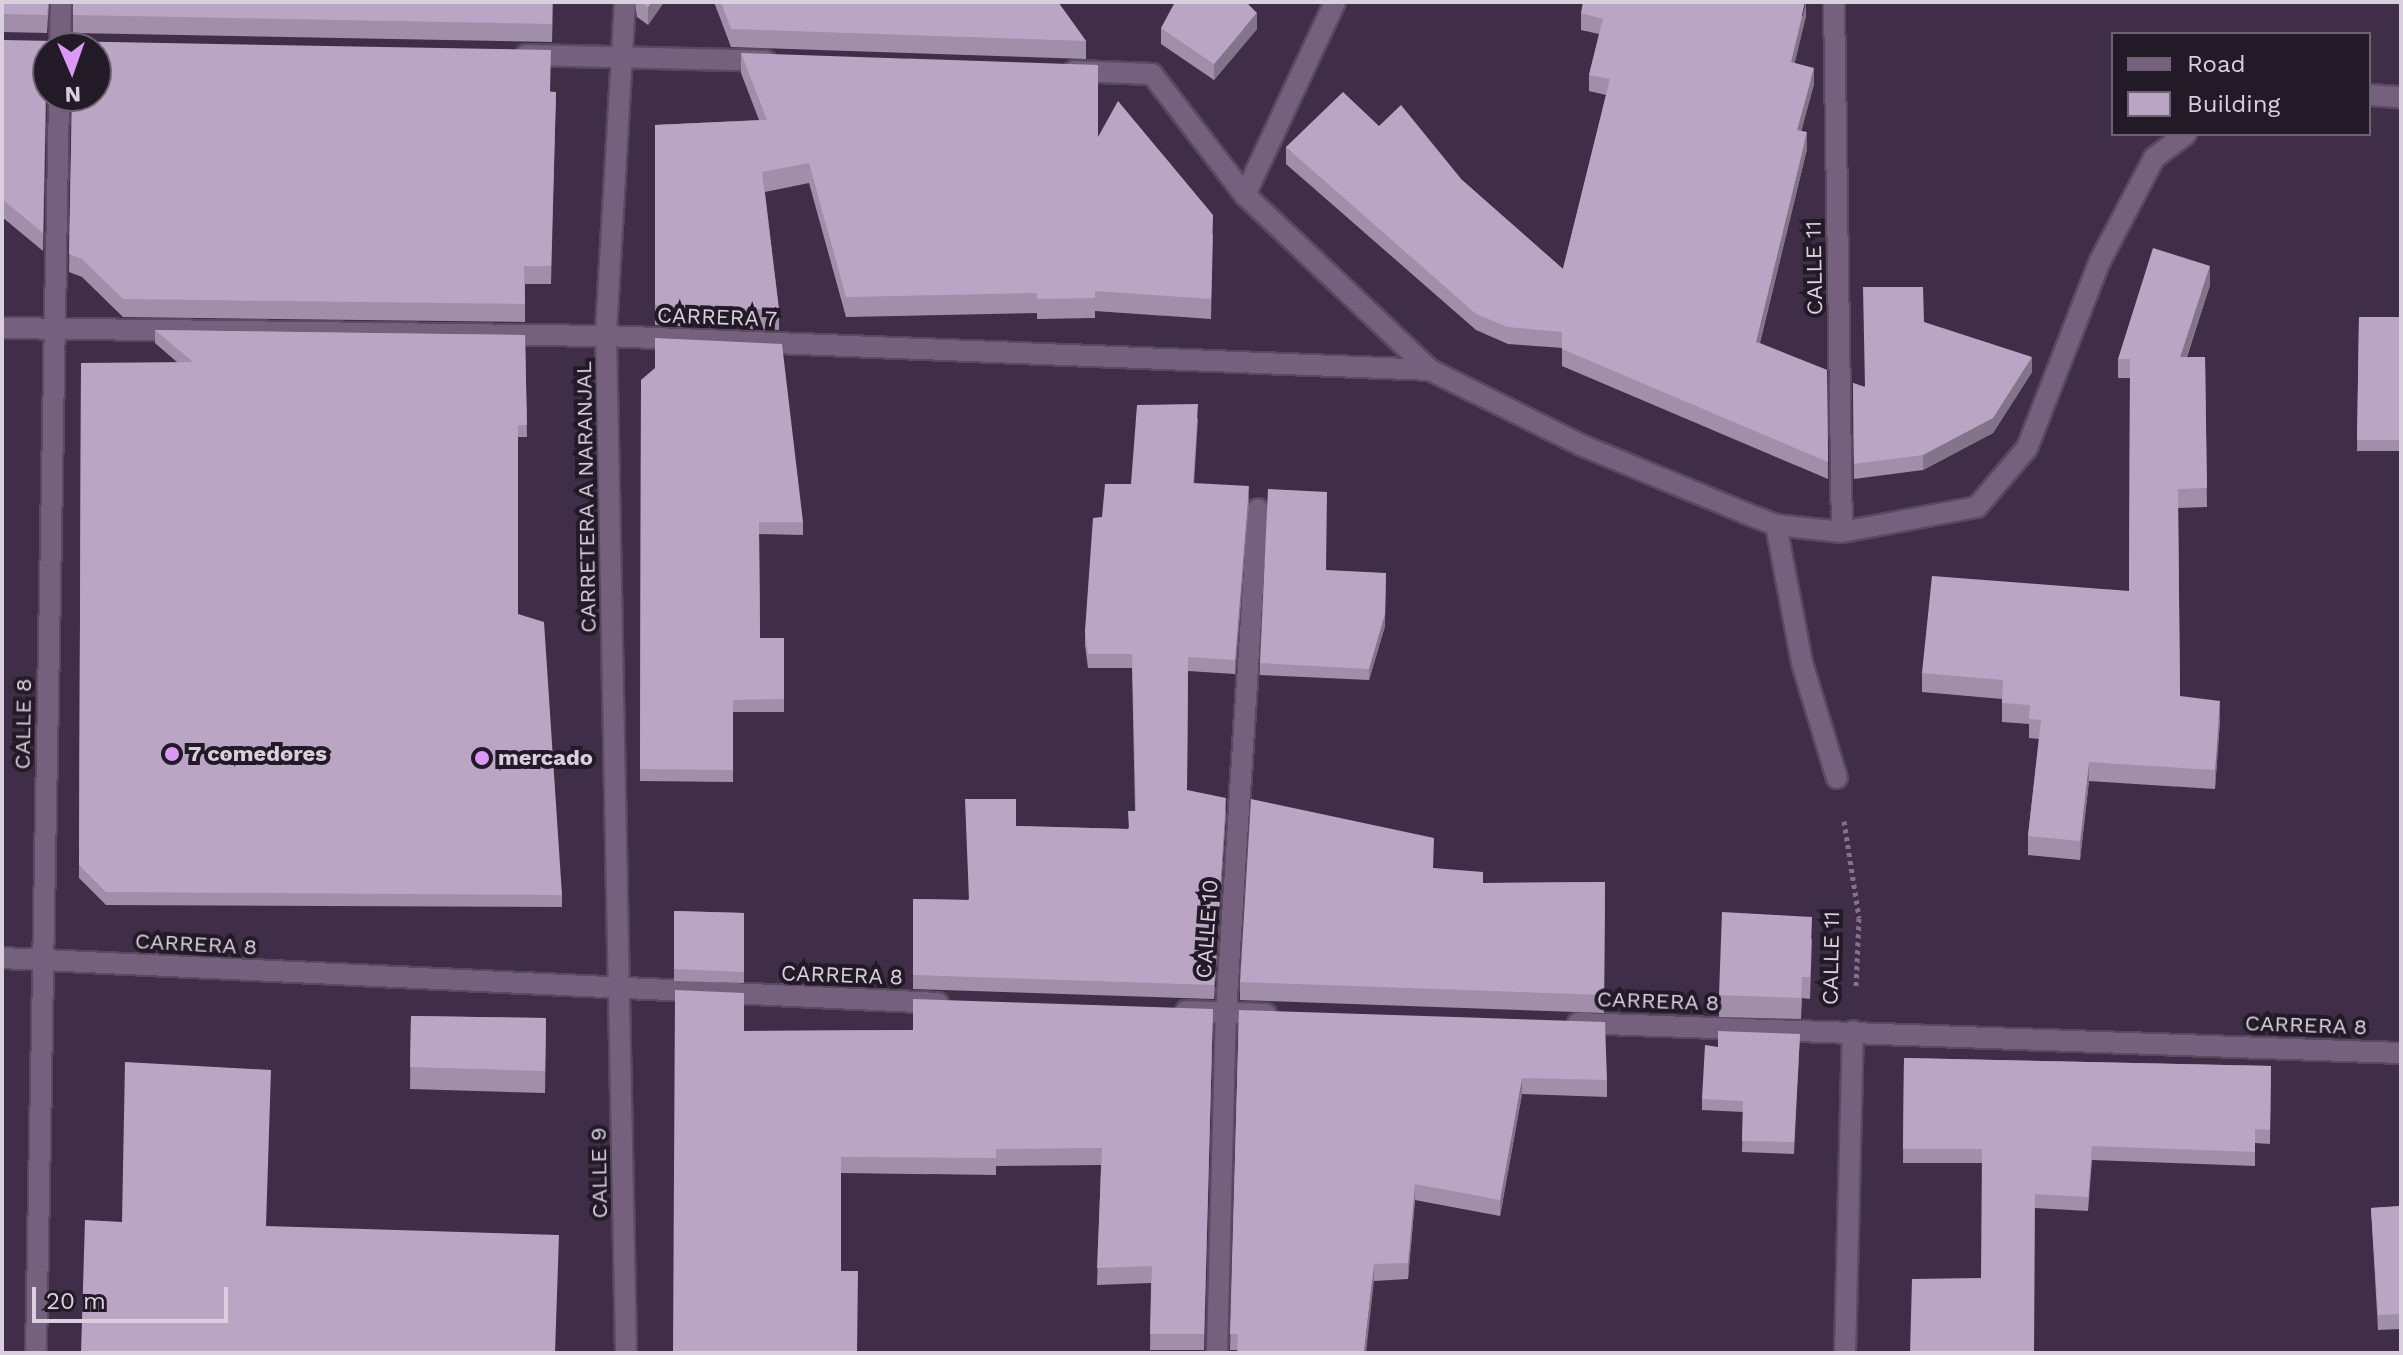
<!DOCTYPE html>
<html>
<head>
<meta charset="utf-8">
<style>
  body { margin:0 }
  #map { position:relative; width:2403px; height:1355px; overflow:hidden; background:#402e48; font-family:"Work Sans",sans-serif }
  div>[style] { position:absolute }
  .path>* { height:5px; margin-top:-2.5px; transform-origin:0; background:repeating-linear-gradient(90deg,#817288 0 4px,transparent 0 8px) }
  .roads { filter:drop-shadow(2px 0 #594a5f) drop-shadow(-2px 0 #594a5f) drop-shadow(0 2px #594a5f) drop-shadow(0 -2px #594a5f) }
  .minor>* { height:20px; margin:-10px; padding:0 10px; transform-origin:10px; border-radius:10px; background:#75617d }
  .wall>* { inset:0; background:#a18ea9 }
  .shaded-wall>* { inset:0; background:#837489 }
  .building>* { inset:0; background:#bba5c4 }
  .dots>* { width:22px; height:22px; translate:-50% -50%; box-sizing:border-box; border:4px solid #221a26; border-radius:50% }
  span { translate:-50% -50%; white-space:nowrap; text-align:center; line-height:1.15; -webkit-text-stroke:8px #221a26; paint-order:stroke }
  .street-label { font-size:22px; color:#dacfdf }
  .poi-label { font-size:22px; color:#dacfdf; font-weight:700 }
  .left { translate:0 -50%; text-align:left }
  .frame { position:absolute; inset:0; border:4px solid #dacfdf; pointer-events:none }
  .legend { position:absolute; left:2111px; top:32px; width:260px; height:104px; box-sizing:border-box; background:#221a26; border:2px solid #6c6270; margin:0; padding:10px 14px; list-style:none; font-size:24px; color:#dacfdf }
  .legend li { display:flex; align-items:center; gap:16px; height:40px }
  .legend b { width:40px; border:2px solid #6c6270 }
  .north { position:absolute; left:32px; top:32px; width:80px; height:80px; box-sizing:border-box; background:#221a26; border:2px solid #6c6270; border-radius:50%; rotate:178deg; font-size:22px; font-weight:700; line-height:32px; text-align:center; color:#dacfdf }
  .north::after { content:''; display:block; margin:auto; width:28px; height:36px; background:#db99f5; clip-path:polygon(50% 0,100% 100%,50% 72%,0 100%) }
  .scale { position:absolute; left:32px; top:1287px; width:196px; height:36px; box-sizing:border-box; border:4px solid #dacfdf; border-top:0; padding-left:10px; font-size:24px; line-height:28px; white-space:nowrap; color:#dacfdf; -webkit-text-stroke:6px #221a26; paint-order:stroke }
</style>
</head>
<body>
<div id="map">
  <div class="path">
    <div style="left:1844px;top:821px;width:98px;rotate:81.2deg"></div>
    <div style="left:1859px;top:918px;width:68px;rotate:92.5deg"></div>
  </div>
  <div class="roads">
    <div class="minor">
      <div style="left:625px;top:2px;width:335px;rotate:93.3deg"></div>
      <div style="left:606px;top:336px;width:1017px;rotate:88.87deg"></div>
      <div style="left:1834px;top:2px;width:530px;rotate:89.14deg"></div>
      <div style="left:60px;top:48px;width:46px;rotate:-88.8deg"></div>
      <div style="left:526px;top:55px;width:240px;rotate:1.4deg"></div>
      <div style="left:1074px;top:71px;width:78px;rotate:2.2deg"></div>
      <div style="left:1152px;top:74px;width:153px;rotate:52.5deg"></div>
      <div style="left:1245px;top:195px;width:255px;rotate:43.4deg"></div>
      <div style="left:1430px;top:370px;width:169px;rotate:26.4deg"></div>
      <div style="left:1581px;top:445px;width:178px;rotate:22.5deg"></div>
      <div style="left:1745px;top:513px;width:33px;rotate:21deg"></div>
      <div style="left:1776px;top:525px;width:66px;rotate:6.1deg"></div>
      <div style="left:1842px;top:532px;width:137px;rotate:-10.5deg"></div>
      <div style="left:1977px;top:507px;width:77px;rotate:-49.7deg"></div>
      <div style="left:2027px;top:448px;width:201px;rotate:-68.7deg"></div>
      <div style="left:2100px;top:261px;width:116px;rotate:-62.3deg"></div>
      <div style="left:2154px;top:158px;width:40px;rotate:-37deg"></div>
      <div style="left:2369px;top:95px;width:32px;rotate:4deg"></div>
      <div style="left:1245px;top:195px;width:213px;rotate:-65deg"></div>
      <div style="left:2px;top:328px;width:604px;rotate:0.76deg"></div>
      <div style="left:606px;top:336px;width:825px;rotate:2.36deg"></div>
      <div style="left:1776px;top:525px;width:140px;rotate:79.3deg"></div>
      <div style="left:1802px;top:663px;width:120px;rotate:73.1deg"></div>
      <div style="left:2px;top:958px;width:937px;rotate:2.75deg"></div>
      <div style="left:1186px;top:1011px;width:80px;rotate:2.1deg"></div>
      <div style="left:1578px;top:1023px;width:824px;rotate:2.09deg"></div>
      <div style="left:36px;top:1353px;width:1257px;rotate:-88.95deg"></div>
      <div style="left:1217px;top:1353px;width:340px;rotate:-88.5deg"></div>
      <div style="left:1226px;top:1013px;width:505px;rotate:-86.37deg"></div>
      <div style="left:1845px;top:1353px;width:322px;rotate:-88.6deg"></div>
    </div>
  </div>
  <div class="wall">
    <div style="clip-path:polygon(2px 2px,49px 2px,47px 33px,2px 32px)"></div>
    <div style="clip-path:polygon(73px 2px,553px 2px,552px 42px,73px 33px)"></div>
    <div style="clip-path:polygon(635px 2px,664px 2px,648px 25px,637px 17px)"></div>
    <div style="clip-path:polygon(714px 2px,1058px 2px,1086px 41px,1086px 59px,731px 47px)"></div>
    <div style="clip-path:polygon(1581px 13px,1806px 16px,1794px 63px,1814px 84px,1801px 131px,1807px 149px,1760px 343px,1827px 370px,1828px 479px,1562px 366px,1562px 348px,1508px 344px,1476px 330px,1286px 164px,1286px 147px,1379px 126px,1462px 180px,1563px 269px,1606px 95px,1589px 91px,1589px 75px,1599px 34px,1581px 30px)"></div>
    <div style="clip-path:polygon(1161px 28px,1257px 29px,1214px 80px,1161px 44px)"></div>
    <div style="clip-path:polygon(2px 40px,556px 92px,551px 284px,525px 284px,525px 322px,123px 317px,82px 277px,69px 272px,72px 96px,96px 96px,48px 48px,48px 94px,46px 96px,43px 251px,2px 217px)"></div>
    <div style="clip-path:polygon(741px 53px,1098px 137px,1213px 235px,1211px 319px,1095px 311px,1095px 318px,1037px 319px,1037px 313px,846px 317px,809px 183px,765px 192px,779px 310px,779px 330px,655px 325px,655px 125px,759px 120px,741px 73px)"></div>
    <div style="clip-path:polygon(2210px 285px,2187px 357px,2205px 357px,2207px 507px,2178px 508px,2180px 696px,2220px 720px,2215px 789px,2089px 781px,2080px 860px,2028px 855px,2028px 836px,2039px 739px,2029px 738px,2029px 724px,2002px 722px,2002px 699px,1922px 692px,1922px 673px,2129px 591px,2130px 378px,2118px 378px,2118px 359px)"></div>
    <div style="clip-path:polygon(2359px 317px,2401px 317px,2401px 451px,2357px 451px)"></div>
    <div style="clip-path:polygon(1924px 322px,2032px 372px,1993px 433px,1923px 470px,1854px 479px,1853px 383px,1864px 387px)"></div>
    <div style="clip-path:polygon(155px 330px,525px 335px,527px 437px,518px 437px,518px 614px,562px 895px,562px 907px,106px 905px,79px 878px,81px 363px,178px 363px,155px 343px)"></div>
    <div style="clip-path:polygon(641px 380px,803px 522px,803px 535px,759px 534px,760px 638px,784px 638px,784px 712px,733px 712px,733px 782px,640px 781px)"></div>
    <div style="clip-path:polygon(1198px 418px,1194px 483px,1249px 500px,1235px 674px,1188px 671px,1187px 790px,1226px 812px,1214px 999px,913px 989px,913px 899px,968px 900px,1016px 826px,1128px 829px,1135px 811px,1132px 668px,1088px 668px,1085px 645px,1085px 631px,1102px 517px,1131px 484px)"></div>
    <div style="clip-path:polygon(1326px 570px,1385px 626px,1369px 680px,1260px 675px,1260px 663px)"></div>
    <div style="clip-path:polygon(1434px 868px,1483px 883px,1605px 882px,1604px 1013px,1240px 1000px,1240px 982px)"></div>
    <div style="clip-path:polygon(674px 911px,744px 913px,744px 983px,674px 981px)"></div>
    <div style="clip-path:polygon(1812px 939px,1810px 999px,1802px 998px,1801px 1019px,1719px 1017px,1719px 995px)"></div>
    <div style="clip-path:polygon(1213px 1009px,1204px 1350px,1150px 1350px,1151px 1283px,1097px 1285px,1101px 1165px,996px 1166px,996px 1175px,841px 1173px,841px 1271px,857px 1353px,744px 1031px,913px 1030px)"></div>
    <div style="clip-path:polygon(1239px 1010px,1607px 1080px,1607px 1097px,1522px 1094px,1500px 1216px,1415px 1200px,1408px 1279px,1374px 1281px,1237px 1350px,1230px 1350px)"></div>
    <div style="clip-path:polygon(411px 1016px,546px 1018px,545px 1093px,410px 1089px)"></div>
    <div style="clip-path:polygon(1800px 1034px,1794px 1154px,1742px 1152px,1743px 1112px,1702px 1110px,1702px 1099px,1718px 1047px)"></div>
    <div style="clip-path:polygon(1904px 1058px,2271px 1066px,2270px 1144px,2255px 1143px,2255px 1166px,2092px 1160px,2088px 1211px,2035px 1208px,1982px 1163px,1903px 1163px)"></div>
    <div style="clip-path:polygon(2401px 1206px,2401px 1329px,2378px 1330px,2371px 1208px)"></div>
  </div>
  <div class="shaded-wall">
    <div style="clip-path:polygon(651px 2px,664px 2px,648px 25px,648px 7px)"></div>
    <div style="clip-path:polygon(1806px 2px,1806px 16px,1791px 79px,1791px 62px)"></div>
    <div style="clip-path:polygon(1257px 13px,1257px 29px,1214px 80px,1214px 64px)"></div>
    <div style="clip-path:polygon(1814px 68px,1814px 84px,1797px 147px,1797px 130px)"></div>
    <div style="clip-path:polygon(48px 76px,48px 94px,46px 96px,43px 251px,46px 78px)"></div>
    <div style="clip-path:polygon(1807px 132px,1807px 149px,1756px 358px,1756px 342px)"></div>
    <div style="clip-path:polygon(2210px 266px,2210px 285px,2180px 376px,2180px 357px)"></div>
    <div style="clip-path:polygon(2032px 357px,2032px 372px,1993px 433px,1923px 470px,1923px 455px)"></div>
    <div style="clip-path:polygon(1249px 486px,1249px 500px,1235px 674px,1235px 660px)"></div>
    <div style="clip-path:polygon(1386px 573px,1385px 626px,1369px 680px,1369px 669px)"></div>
    <div style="clip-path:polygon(2220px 701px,2220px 720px,2215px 789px,2215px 770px)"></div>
    <div style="clip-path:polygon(2089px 762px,2089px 781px,2080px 860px,2080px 841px)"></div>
    <div style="clip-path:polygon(1226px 798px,1226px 812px,1214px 999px,1214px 985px)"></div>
    <div style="clip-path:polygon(1522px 1078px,1522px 1094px,1500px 1216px,1500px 1200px)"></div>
    <div style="clip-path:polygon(1415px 1184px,1415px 1200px,1408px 1279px,1408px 1263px)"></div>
    <div style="clip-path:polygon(1374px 1264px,1374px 1281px,1366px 1353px,1364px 1353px)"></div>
  </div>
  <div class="building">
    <div style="clip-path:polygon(2px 2px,48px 2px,47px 15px,2px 14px)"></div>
    <div style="clip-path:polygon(73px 2px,552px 2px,552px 24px,73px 15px)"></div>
    <div style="clip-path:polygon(641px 2px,651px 2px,648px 7px)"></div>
    <div style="clip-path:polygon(721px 2px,1058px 2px,1086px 41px,731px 29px)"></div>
    <div style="clip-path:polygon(1175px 2px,1246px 2px,1257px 13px,1214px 64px,1161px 28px)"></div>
    <div style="clip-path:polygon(1583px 2px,1805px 2px,1791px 62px,1814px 68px,1797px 130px,1807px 132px,1756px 342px,1827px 370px,1828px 462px,1562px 349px,1562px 332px,1508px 327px,1476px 314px,1286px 147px,1343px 92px,1379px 126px,1401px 105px,1462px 180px,1563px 269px,1610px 79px,1589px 75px,1603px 19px,1581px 13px)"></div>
    <div style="clip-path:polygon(2px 40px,551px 50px,550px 92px,556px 92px,551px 266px,524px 266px,525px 304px,123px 299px,82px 259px,69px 254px,72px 96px,96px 96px,96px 48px,48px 48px,48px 76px,46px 78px,43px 233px,2px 199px)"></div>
    <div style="clip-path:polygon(741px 53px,1098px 65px,1098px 137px,1118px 101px,1213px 215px,1211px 299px,1095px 291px,1095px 298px,1037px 299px,1037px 293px,846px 297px,809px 163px,762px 172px,779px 310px,655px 305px,655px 125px,767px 120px)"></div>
    <div style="clip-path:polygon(2153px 248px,2210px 266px,2180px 357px,2205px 357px,2207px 488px,2178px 489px,2180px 696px,2220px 701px,2215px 770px,2089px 762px,2080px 841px,2028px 836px,2041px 720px,2029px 719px,2030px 705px,2002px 703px,2003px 680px,1922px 673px,1932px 576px,2129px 591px,2130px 359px,2118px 359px)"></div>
    <div style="clip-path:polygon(1863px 287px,1923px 287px,1924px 322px,2032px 357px,1993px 418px,1923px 455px,1854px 464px,1853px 383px,1865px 387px)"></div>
    <div style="clip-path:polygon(2359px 317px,2401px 317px,2401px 440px,2357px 440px)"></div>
    <div style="clip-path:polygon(155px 330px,525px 335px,527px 425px,518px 425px,518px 614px,544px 622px,562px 895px,106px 892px,79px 865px,81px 363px,193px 362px)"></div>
    <div style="clip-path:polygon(655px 338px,782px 344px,803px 522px,759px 522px,760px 638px,784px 638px,784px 699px,733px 700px,733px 770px,640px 769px,641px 380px,655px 368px)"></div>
    <div style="clip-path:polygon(1198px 404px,1193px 483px,1249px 486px,1235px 660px,1188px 657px,1187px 790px,1226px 798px,1214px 985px,913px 975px,913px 899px,969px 900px,965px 799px,1016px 799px,1016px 826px,1129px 829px,1128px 811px,1136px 811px,1132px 654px,1088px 654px,1085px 631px,1093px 518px,1102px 517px,1105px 484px,1131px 484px,1137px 405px)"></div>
    <div style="clip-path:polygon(1268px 489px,1327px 492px,1326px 570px,1386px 573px,1385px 614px,1369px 669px,1260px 663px)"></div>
    <div style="clip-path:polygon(1251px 799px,1434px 838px,1433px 868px,1483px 872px,1483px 883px,1605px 882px,1604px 995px,1240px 982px)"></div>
    <div style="clip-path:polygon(674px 911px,744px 913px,744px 972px,674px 969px)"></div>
    <div style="clip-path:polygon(1722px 912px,1812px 917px,1810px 977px,1802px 977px,1801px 998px,1719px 995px)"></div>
    <div style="clip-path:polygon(675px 990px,744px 993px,744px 1031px,913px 1030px,913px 999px,1213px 1009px,1204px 1334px,1150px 1334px,1152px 1266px,1097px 1268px,1102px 1148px,996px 1149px,996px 1158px,841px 1157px,841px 1271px,858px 1271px,857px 1353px,673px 1353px)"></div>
    <div style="clip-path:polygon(1239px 1010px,1605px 1022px,1607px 1080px,1522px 1078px,1500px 1200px,1415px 1184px,1408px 1263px,1374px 1264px,1364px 1353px,1237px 1353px,1238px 1334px,1230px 1334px)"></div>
    <div style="clip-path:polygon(411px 1016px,546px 1018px,545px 1071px,410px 1067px)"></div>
    <div style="clip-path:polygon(1718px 1031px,1800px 1034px,1794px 1142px,1742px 1141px,1743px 1101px,1702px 1099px,1705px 1045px,1718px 1047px)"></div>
    <div style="clip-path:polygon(1904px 1058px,2271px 1066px,2270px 1130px,2255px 1129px,2255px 1152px,2092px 1146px,2088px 1197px,2035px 1194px,2034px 1353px,1910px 1353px,1912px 1279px,1981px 1278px,1982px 1149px,1903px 1149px)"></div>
    <div style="clip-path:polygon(125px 1062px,271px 1070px,266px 1226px,559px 1235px,555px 1353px,81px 1353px,85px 1220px,122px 1222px)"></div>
    <div style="clip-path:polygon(2401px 1206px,2401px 1314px,2378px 1315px,2371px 1208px)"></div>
  </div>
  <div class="dots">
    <div style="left:172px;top:754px;background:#db99f5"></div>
    <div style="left:482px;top:758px;background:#db99f5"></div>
  </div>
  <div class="street-label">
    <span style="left:1814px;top:268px;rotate:-91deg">CALLE 11</span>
    <span style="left:717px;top:317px;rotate:2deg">CARRERA 7</span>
    <span style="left:586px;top:497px;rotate:-91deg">CARRETERA A NARANJAL</span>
    <span style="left:23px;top:724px;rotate:-89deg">CALLE 8</span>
    <span style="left:1207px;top:929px;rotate:-86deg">CALLE 10</span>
    <span style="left:196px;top:944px;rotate:3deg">CARRERA 8</span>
    <span style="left:1831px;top:958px;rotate:-89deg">CALLE 11</span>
    <span style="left:842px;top:975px;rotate:2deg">CARRERA 8</span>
    <span style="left:1658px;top:1001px;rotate:2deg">CARRERA 8</span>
    <span style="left:2306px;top:1025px;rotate:2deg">CARRERA 8</span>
    <span style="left:599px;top:1173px;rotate:-91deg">CALLE 9</span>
  </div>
  <div class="poi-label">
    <span class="left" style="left:188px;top:754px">7 comedores</span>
    <span class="left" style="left:498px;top:758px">mercado</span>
  </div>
  <div class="frame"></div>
  <ul class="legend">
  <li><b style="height:10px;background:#75617d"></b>Road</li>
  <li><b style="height:22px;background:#bba5c4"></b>Building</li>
  </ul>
  <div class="north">N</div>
  <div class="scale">20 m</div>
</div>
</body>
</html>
